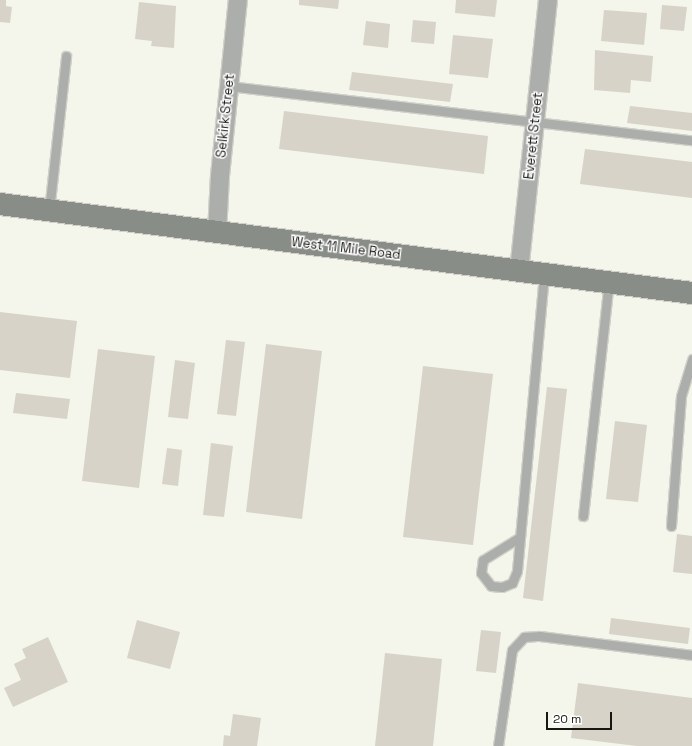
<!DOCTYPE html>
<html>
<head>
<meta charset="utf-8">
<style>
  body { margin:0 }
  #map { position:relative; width:692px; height:746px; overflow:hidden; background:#f4f5eb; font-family:"Space Grotesk",sans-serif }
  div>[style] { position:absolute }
  .building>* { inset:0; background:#d7d3c9 }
  .roads { filter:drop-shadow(1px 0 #d1d1c9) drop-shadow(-1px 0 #d1d1c9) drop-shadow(0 1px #d1d1c9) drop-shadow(0 -1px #d1d1c9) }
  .lane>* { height:9px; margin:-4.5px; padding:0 4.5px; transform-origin:4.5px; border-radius:4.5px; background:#acaeab }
  .street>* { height:18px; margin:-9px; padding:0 9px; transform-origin:9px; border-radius:9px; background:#acaeab }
  .secondary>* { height:22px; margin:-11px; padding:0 11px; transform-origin:11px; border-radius:11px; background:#898d87 }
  span { translate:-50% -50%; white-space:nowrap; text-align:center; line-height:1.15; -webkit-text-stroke:3px #fff; paint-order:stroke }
  .street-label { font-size:13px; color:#171714 }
  .scale { position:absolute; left:546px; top:712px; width:66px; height:18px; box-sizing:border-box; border:2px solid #171714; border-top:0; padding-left:5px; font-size:12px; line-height:14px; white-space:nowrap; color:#171714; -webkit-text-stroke:3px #fff; paint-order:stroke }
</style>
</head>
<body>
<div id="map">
  <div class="building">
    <div style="clip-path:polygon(0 0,6px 0,6px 6px,12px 7px,10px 23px,0 22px)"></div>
    <div style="clip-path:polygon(299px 0,339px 0,338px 9px,299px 5px)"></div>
    <div style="clip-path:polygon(456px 0,497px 0,495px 17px,455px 13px)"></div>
    <div style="clip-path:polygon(139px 2px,176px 6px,174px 48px,151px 46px,152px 41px,135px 39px)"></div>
    <div style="clip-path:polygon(662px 5px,687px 7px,684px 31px,660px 29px)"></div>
    <div style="clip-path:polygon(604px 10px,647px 13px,644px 45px,601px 41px)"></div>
    <div style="clip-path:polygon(413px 20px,436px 22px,434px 44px,411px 42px)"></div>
    <div style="clip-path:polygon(366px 21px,390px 24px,388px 48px,363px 45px)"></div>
    <div style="clip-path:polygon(453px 35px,493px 39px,488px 78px,449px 74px)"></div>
    <div style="clip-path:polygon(595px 50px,653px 56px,651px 82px,631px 80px,630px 93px,594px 90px)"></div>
    <div style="clip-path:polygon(352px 72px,453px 84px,450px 102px,349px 90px)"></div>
    <div style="clip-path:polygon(630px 106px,692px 113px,692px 131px,627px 123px)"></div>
    <div style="clip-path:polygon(284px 111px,488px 136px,484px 174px,279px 149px)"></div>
    <div style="clip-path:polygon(585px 149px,692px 162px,692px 198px,580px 184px)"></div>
    <div style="clip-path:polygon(0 312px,77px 321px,70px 378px,0 370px)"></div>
    <div style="clip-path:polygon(226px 340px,245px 342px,236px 416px,217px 414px)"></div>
    <div style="clip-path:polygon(266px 344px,322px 351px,302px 519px,246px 512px)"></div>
    <div style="clip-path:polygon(98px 349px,155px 356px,139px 488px,82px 481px)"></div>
    <div style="clip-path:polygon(175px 360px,195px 363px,188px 419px,168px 417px)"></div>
    <div style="clip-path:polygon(423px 366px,493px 374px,473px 545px,403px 537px)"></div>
    <div style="clip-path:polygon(547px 387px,567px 389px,543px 601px,523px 598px)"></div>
    <div style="clip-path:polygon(16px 393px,70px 399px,67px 419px,13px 413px)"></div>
    <div style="clip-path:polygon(615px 421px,647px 425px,638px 502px,606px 499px)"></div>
    <div style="clip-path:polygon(211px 443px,233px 446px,224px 517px,203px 515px)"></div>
    <div style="clip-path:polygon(167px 448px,182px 450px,178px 486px,162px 484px)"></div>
    <div style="clip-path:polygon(677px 534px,692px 536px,692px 574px,673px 572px)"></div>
    <div style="clip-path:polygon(611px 618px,690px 628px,688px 644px,609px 634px)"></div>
    <div style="clip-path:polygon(137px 620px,180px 632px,170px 669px,127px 658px)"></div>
    <div style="clip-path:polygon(481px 630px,501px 632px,496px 673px,476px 671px)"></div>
    <div style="clip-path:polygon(48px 637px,68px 682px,13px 707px,4px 688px,21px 680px,14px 664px,26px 658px,22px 649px)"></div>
    <div style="clip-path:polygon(385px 653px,442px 659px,433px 746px,375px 746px)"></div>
    <div style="clip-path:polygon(578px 683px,692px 698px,692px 746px,637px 746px,571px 738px)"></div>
    <div style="clip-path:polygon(233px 714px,261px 718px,257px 746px,223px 746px,224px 735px,230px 736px)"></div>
  </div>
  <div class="roads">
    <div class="lane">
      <div style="left:229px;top:86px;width:466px;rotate:6.7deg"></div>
      <div style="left:49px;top:211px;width:156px;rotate:-83.7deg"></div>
      <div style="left:583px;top:516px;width:235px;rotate:-83.7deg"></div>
      <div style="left:671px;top:526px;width:130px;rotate:-85.6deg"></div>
      <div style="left:681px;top:396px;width:39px;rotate:-73deg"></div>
      <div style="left:520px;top:537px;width:44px;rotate:148.1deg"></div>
      <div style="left:483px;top:560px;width:13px;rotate:99deg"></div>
      <div style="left:481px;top:573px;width:16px;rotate:52deg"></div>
      <div style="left:491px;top:586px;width:11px;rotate:5deg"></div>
      <div style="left:502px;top:587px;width:11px;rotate:-22deg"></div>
      <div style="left:512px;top:583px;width:13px;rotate:-67deg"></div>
      <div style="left:517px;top:571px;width:298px;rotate:-84.8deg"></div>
      <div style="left:498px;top:746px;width:97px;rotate:-81.7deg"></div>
      <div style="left:512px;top:650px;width:18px;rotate:-47deg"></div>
      <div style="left:524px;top:637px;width:16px;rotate:-4deg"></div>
      <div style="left:540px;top:636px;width:153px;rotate:7.1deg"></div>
    </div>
    <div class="street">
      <div style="left:217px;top:233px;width:57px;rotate:-87deg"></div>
      <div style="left:220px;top:176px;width:177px;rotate:-84.2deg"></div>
      <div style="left:519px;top:271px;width:273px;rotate:-83.9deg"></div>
    </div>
    <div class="secondary">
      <div style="left:0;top:204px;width:698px;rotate:7.33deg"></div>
    </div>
  </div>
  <div class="street-label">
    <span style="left:226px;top:116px;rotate:-84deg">Selkirk Street</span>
    <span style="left:534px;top:136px;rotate:-84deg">Everett Street</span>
    <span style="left:346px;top:249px;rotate:7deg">West 11 Mile Road</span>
  </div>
  <div class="scale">20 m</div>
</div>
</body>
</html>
